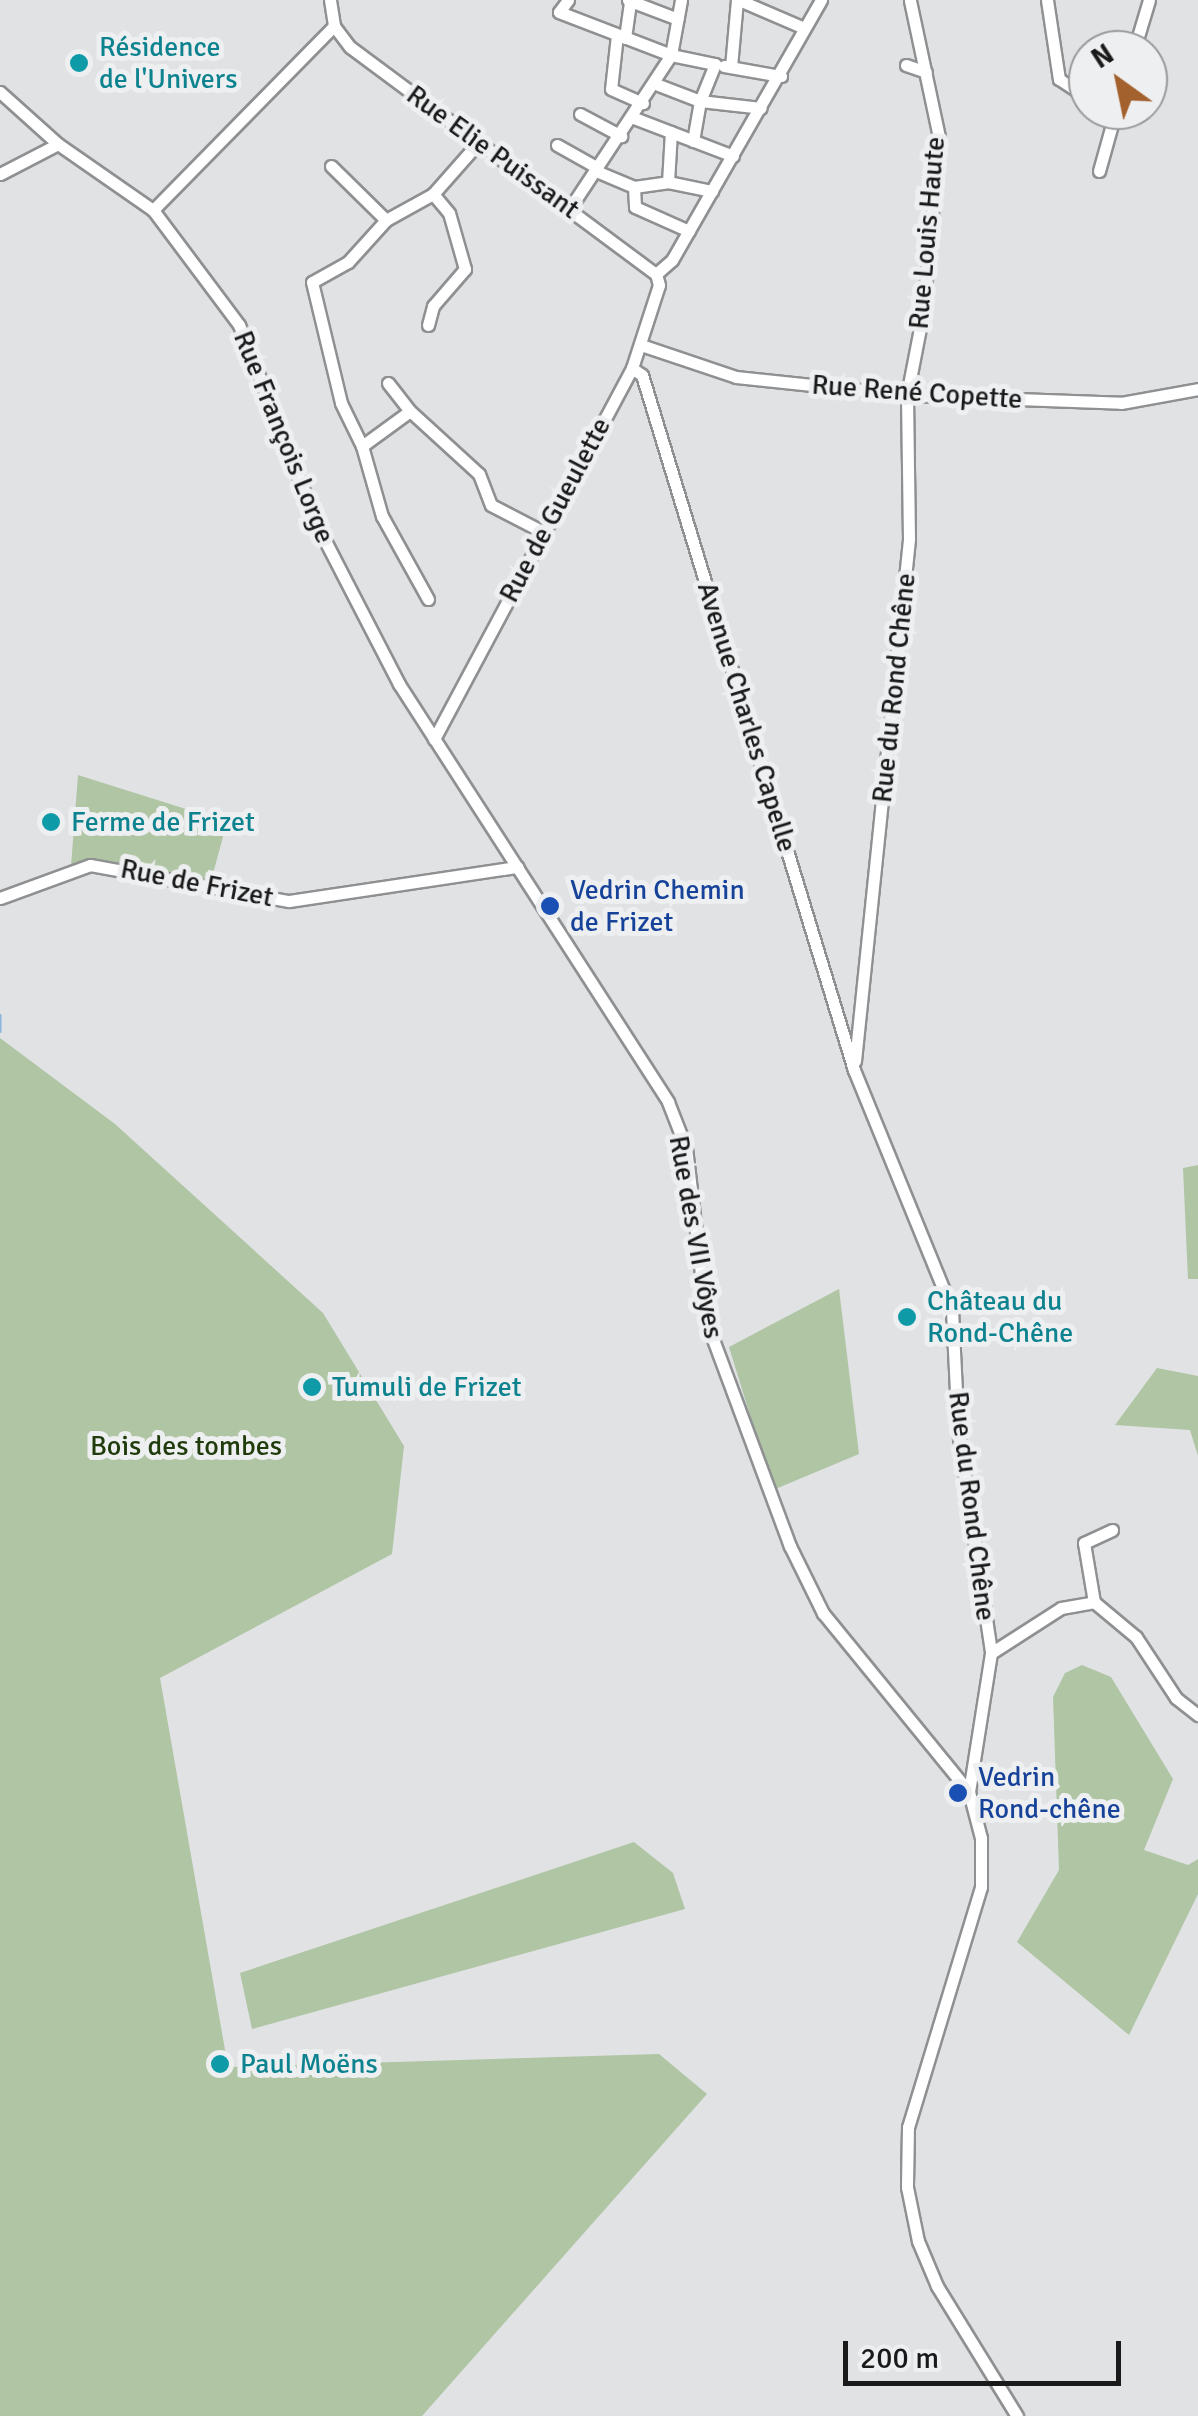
<!DOCTYPE html>
<html>
<head>
<meta charset="utf-8">
<style>
  body { margin:0 }
  #map { position:relative; width:1198px; height:2416px; overflow:hidden; background:#e1e2e4; font-family:Signika,sans-serif }
  div>[style] { position:absolute }
  .green>* { inset:0; background:#afc5a4 }
  .stream>* { height:2.5px; margin:-1.25px; padding:0 1.25px; transform-origin:1.25px; border-radius:1.25px; background:#8ab6db }
  .roads { filter:drop-shadow(2px 0 #8f9092) drop-shadow(-2px 0 #8f9092) drop-shadow(0 2px #8f9092) drop-shadow(0 -2px #8f9092) }
  .minor>* { height:11px; margin:-5.5px; padding:0 5.5px; transform-origin:5.5px; border-radius:5.5px; background:#fff }
  .dots>* { width:28px; height:28px; translate:-50% -50%; box-sizing:border-box; border:5px solid #eeeff1; border-radius:50% }
  span { translate:-50% -50%; white-space:nowrap; text-align:center; line-height:1.15; -webkit-text-stroke:10px #eeeff1; paint-order:stroke }
  .culture-label { font-size:28px; color:#0d838f }
  .left { translate:0 -50%; text-align:left }
  .street-label { font-size:28px; color:#1a1a1a }
  .transit-label { font-size:28px; color:#164399 }
  .park-label { font-size:28px; color:#203c0c }
  .north { position:absolute; left:1068px; top:30px; width:100px; height:100px; box-sizing:border-box; background:#eeeff1; border:2px solid #999a9b; border-radius:50%; rotate:327deg; font-size:28px; font-weight:700; line-height:40px; text-align:center; color:#1a1a1a }
  .north::after { content:''; display:block; margin:auto; width:35px; height:45px; background:#a3612e; clip-path:polygon(50% 0,100% 100%,50% 72%,0 100%) }
  .scale { position:absolute; left:843px; top:2341px; width:278px; height:45px; box-sizing:border-box; border:5px solid #1a1a1a; border-top:0; padding-left:12px; font-size:30px; line-height:35px; white-space:nowrap; color:#1a1a1a; -webkit-text-stroke:8px #eeeff1; paint-order:stroke }
</style>
</head>
<body>
<div id="map">
  <div class="green">
    <div style="clip-path:polygon(78px 775px,227px 822px,211px 881px,97px 860px,71px 866px)"></div>
    <div style="clip-path:polygon(0 1038px,115px 1124px,323px 1313px,404px 1446px,392px 1554px,160px 1678px,228px 2067px,659px 2054px,707px 2094px,422px 2416px,0 2416px)"></div>
    <div style="clip-path:polygon(1198px 1165px,1198px 1279px,1188px 1279px,1183px 1168px)"></div>
    <div style="clip-path:polygon(839px 1289px,859px 1454px,773px 1490px,729px 1347px)"></div>
    <div style="clip-path:polygon(1157px 1368px,1198px 1376px,1198px 1456px,1190px 1430px,1115px 1425px)"></div>
    <div style="clip-path:polygon(1082px 1665px,1111px 1677px,1173px 1779px,1144px 1850px,1188px 1865px,1198px 1859px,1198px 1894px,1129px 2035px,1017px 1942px,1059px 1870px,1053px 1697px,1065px 1673px)"></div>
    <div style="clip-path:polygon(634px 1842px,673px 1873px,685px 1909px,252px 2029px,240px 1973px)"></div>
  </div>
  <div class="stream">
    <div style="left:0;top:1015px;width:16px;rotate:90deg"></div>
  </div>
  <div class="roads">
    <div class="minor">
      <div style="left:330px;top:0;width:26px;rotate:81deg"></div>
      <div style="left:334px;top:26px;width:26px;rotate:53deg"></div>
      <div style="left:350px;top:47px;width:381px;rotate:36.6deg"></div>
      <div style="left:568px;top:0;width:15px;rotate:127deg"></div>
      <div style="left:559px;top:12px;width:120px;rotate:21deg"></div>
      <div style="left:671px;top:55px;width:56px;rotate:-79.7deg"></div>
      <div style="left:628px;top:0;width:53px;rotate:20.8deg"></div>
      <div style="left:739px;top:0;width:69px;rotate:23.2deg"></div>
      <div style="left:1047px;top:0;width:80px;rotate:81.4deg"></div>
      <div style="left:1059px;top:79px;width:35px;rotate:33deg"></div>
      <div style="left:617px;top:35px;width:54px;rotate:96.3deg"></div>
      <div style="left:611px;top:89px;width:35px;rotate:24deg"></div>
      <div style="left:625px;top:38px;width:37px;rotate:-82deg"></div>
      <div style="left:1134px;top:50px;width:52px;rotate:-73.3deg"></div>
      <div style="left:906px;top:65px;width:21px;rotate:19deg"></div>
      <div style="left:724px;top:66px;width:58px;rotate:10deg"></div>
      <div style="left:731px;top:67px;width:67px;rotate:-84.9deg"></div>
      <div style="left:0;top:92px;width:78px;rotate:41.9deg"></div>
      <div style="left:58px;top:144px;width:116px;rotate:34.8deg"></div>
      <div style="left:153px;top:210px;width:144px;rotate:53.2deg"></div>
      <div style="left:239px;top:325px;width:217px;rotate:68.6deg"></div>
      <div style="left:318px;top:527px;width:177px;rotate:62.7deg"></div>
      <div style="left:399px;top:684px;width:497px;rotate:57.2deg"></div>
      <div style="left:668px;top:1102px;width:49px;rotate:68.6deg"></div>
      <div style="left:686px;top:1148px;width:176px;rotate:83.2deg"></div>
      <div style="left:707px;top:1323px;width:238px;rotate:69.6deg"></div>
      <div style="left:790px;top:1546px;width:75px;rotate:63.8deg"></div>
      <div style="left:823px;top:1613px;width:231px;rotate:50.8deg"></div>
      <div style="left:580px;top:114px;width:47px;rotate:28.2deg"></div>
      <div style="left:634px;top:118px;width:106px;rotate:21deg"></div>
      <div style="left:693px;top:141px;width:41px;rotate:-80.1deg"></div>
      <div style="left:700px;top:101px;width:61px;rotate:6.5deg"></div>
      <div style="left:478px;top:143px;width:68px;rotate:131.4deg"></div>
      <div style="left:433px;top:194px;width:54px;rotate:151deg"></div>
      <div style="left:386px;top:220px;width:57px;rotate:132.1deg"></div>
      <div style="left:348px;top:262px;width:41px;rotate:150.9deg"></div>
      <div style="left:312px;top:282px;width:124px;rotate:76.5deg"></div>
      <div style="left:341px;top:403px;width:48px;rotate:64deg"></div>
      <div style="left:362px;top:446px;width:59px;rotate:-36.1deg"></div>
      <div style="left:410px;top:411px;width:93px;rotate:42.4deg"></div>
      <div style="left:479px;top:474px;width:33px;rotate:69deg"></div>
      <div style="left:491px;top:505px;width:59px;rotate:27.4deg"></div>
      <div style="left:557px;top:145px;width:47px;rotate:29.3deg"></div>
      <div style="left:331px;top:166px;width:77px;rotate:44.5deg"></div>
      <div style="left:596px;top:171px;width:41px;rotate:22.8deg"></div>
      <div style="left:634px;top:187px;width:34px;rotate:-8deg"></div>
      <div style="left:668px;top:182px;width:45px;rotate:11.6deg"></div>
      <div style="left:1099px;top:171px;width:63px;rotate:-74.4deg"></div>
      <div style="left:0;top:174px;width:65px;rotate:-27.3deg"></div>
      <div style="left:668px;top:182px;width:50px;rotate:-86.6deg"></div>
      <div style="left:634px;top:187px;width:20px;rotate:87deg"></div>
      <div style="left:635px;top:207px;width:59px;rotate:24deg"></div>
      <div style="left:570px;top:208px;width:183px;rotate:-56.6deg"></div>
      <div style="left:671px;top:55px;width:45px;rotate:11.6deg"></div>
      <div style="left:715px;top:64px;width:40px;rotate:112deg"></div>
      <div style="left:700px;top:101px;width:47px;rotate:-158.9deg"></div>
      <div style="left:153px;top:210px;width:258px;rotate:-45.5deg"></div>
      <div style="left:656px;top:274px;width:21px;rotate:-41deg"></div>
      <div style="left:672px;top:260px;width:300px;rotate:-60.2deg"></div>
      <div style="left:428px;top:325px;width:20px;rotate:-75deg"></div>
      <div style="left:433px;top:306px;width:49px;rotate:-49.1deg"></div>
      <div style="left:465px;top:269px;width:58px;rotate:-105.9deg"></div>
      <div style="left:449px;top:213px;width:25px;rotate:-130deg"></div>
      <div style="left:641px;top:345px;width:100px;rotate:18.6deg"></div>
      <div style="left:736px;top:377px;width:172px;rotate:6deg"></div>
      <div style="left:907px;top:395px;width:214px;rotate:2.1deg"></div>
      <div style="left:1121px;top:403px;width:78px;rotate:-10.3deg"></div>
      <div style="left:632px;top:368px;width:12px;rotate:35deg"></div>
      <div style="left:642px;top:375px;width:727px;rotate:73.04deg"></div>
      <div style="left:854px;top:1070px;width:259px;rotate:67.8deg"></div>
      <div style="left:952px;top:1310px;width:121px;rotate:87.2deg"></div>
      <div style="left:958px;top:1431px;width:224px;rotate:81.5deg"></div>
      <div style="left:991px;top:1653px;width:141px;rotate:99deg"></div>
      <div style="left:969px;top:1792px;width:48px;rotate:75.4deg"></div>
      <div style="left:981px;top:1838px;width:49px;rotate:90deg"></div>
      <div style="left:981px;top:1887px;width:251px;rotate:106.9deg"></div>
      <div style="left:908px;top:2127px;width:60px;rotate:91deg"></div>
      <div style="left:907px;top:2187px;width:55px;rotate:78.5deg"></div>
      <div style="left:918px;top:2241px;width:49px;rotate:67.1deg"></div>
      <div style="left:937px;top:2286px;width:153px;rotate:58.4deg"></div>
      <div style="left:388px;top:383px;width:36px;rotate:52deg"></div>
      <div style="left:362px;top:446px;width:73px;rotate:74.1deg"></div>
      <div style="left:382px;top:516px;width:95px;rotate:61deg"></div>
      <div style="left:434px;top:739px;width:421px;rotate:-61.9deg"></div>
      <div style="left:632px;top:368px;width:87px;rotate:-72deg"></div>
      <div style="left:659px;top:285px;width:11px;rotate:-105deg"></div>
      <div style="left:0;top:898px;width:96px;rotate:-20.1deg"></div>
      <div style="left:90px;top:865px;width:202px;rotate:10.3deg"></div>
      <div style="left:289px;top:901px;width:231px;rotate:-8.5deg"></div>
      <div style="left:855px;top:1061px;width:525px;rotate:-84.09deg"></div>
      <div style="left:909px;top:539px;width:144px;rotate:-90.8deg"></div>
      <div style="left:907px;top:395px;width:84px;rotate:-79deg"></div>
      <div style="left:923px;top:313px;width:177px;rotate:-84.8deg"></div>
      <div style="left:939px;top:137px;width:140px;rotate:-102deg"></div>
      <div style="left:1094px;top:1602px;width:60px;rotate:-99.6deg"></div>
      <div style="left:1084px;top:1543px;width:31px;rotate:-25deg"></div>
      <div style="left:991px;top:1653px;width:83px;rotate:-32.7deg"></div>
      <div style="left:1061px;top:1608px;width:34px;rotate:-10deg"></div>
      <div style="left:1094px;top:1602px;width:55px;rotate:39.8deg"></div>
      <div style="left:1136px;top:1637px;width:73px;rotate:56.7deg"></div>
      <div style="left:1176px;top:1698px;width:28px;rotate:38deg"></div>
    </div>
  </div>
  <div class="dots">
    <div style="left:79px;top:63px;background:#0f9aa8"></div>
    <div style="left:51px;top:822px;background:#0f9aa8"></div>
    <div style="left:550px;top:906px;background:#1a4fb4"></div>
    <div style="left:907px;top:1317px;background:#0f9aa8"></div>
    <div style="left:312px;top:1387px;background:#0f9aa8"></div>
    <div style="left:958px;top:1793px;background:#1a4fb4"></div>
    <div style="left:220px;top:2064px;background:#0f9aa8"></div>
  </div>
  <div class="culture-label">
    <span class="left" style="left:99px;top:63px">Résidence<br>de l'Univers</span>
    <span class="left" style="left:71px;top:822px">Ferme de Frizet</span>
    <span class="left" style="left:927px;top:1317px">Château du<br>Rond-Chêne</span>
    <span class="left" style="left:332px;top:1387px">Tumuli de Frizet</span>
    <span class="left" style="left:240px;top:2064px">Paul Moëns</span>
  </div>
  <div class="street-label">
    <span style="left:493px;top:152px;rotate:36deg">Rue Elie Puissant</span>
    <span style="left:927px;top:233px;rotate:-85deg">Rue Louis Haute</span>
    <span style="left:917px;top:392px;rotate:4deg">Rue René Copette</span>
    <span style="left:284px;top:437px;rotate:68deg">Rue François Lorge</span>
    <span style="left:555px;top:510px;rotate:-62deg">Rue de Gueulette</span>
    <span style="left:894px;top:688px;rotate:-84deg">Rue du Rond Chêne</span>
    <span style="left:747px;top:717px;rotate:73deg">Avenue Charles Capelle</span>
    <span style="left:197px;top:883px;rotate:11deg">Rue de Frizet</span>
    <span style="left:696px;top:1237px;rotate:80deg">Rue des VII Vôyes</span>
    <span style="left:972px;top:1506px;rotate:83deg">Rue du Rond Chêne</span>
  </div>
  <div class="transit-label">
    <span class="left" style="left:570px;top:906px">Vedrin Chemin<br>de Frizet</span>
    <span class="left" style="left:978px;top:1793px">Vedrin<br>Rond-chêne</span>
  </div>
  <div class="park-label">
    <span style="left:186px;top:1446px">Bois des tombes</span>
  </div>
  <div class="north">N</div>
  <div class="scale">200 m</div>
</div>
</body>
</html>
